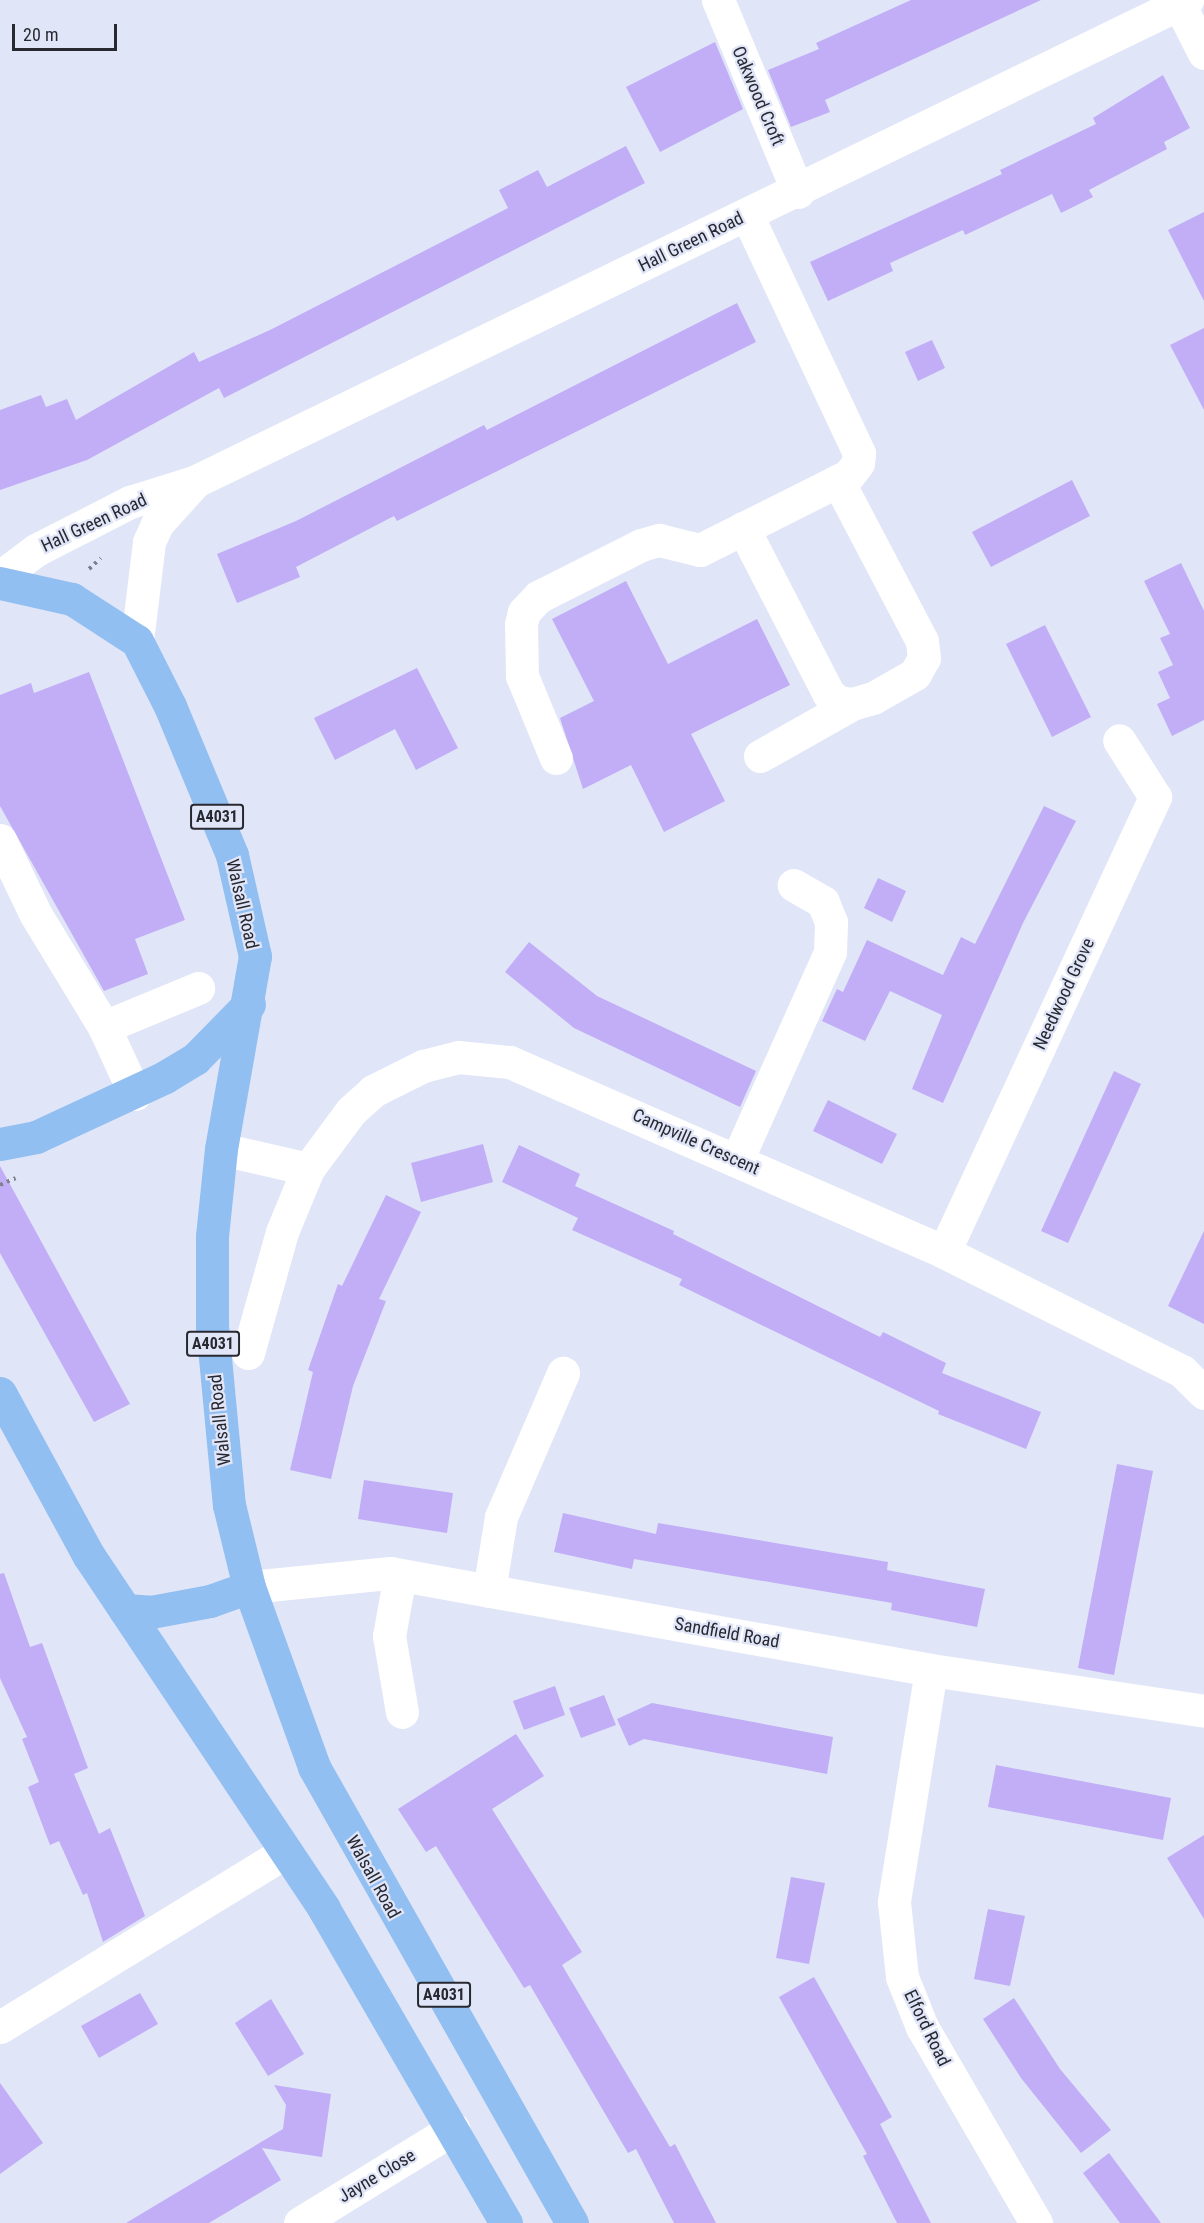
<!DOCTYPE html>
<html>
<head>
<meta charset="utf-8">
<style>
  body { margin:0 }
  #map { position:relative; width:1204px; height:2223px; overflow:hidden; background:#e0e5f8; font-family:"Roboto Condensed",sans-serif }
  div>[style] { position:absolute }
  .building>* { inset:0; background:#c1aef7 }
  .path>* { height:4px; margin-top:-2px; transform-origin:0; background:repeating-linear-gradient(90deg,#7e818d 0 3px,transparent 0 7.5px) }
  .minor>* { height:33px; margin:-16.5px; padding:0 16.5px; transform-origin:16.5px; border-radius:16.5px; background:#fff }
  .major>* { height:33px; margin:-16.5px; padding:0 16.5px; transform-origin:16.5px; border-radius:16.5px; background:#92bff1 }
  span { translate:-50% -50%; white-space:nowrap; text-align:center; line-height:1.15; -webkit-text-stroke:4.5px #e0e5f8; paint-order:stroke }
  .shield-label span { padding:2px 4px; background:#e0e5f8; border:2px solid; border-radius:4px; -webkit-text-stroke-width:0 }
  .shield-label { font-size:16px; color:#282930; font-weight:700 }
  .street-label { font-size:18px; color:#282930 }
  .scale { position:absolute; left:12px; top:24px; width:105px; height:27px; box-sizing:border-box; border:3px solid #282930; border-top:0; padding-left:8px; font-size:18px; line-height:21px; white-space:nowrap; color:#282930; -webkit-text-stroke:4px #e0e5f8; paint-order:stroke }
</style>
</head>
<body>
<div id="map">
  <div class="building">
    <div style="clip-path:polygon(911px 0,1041px 0,825px 100px,830px 112px,791px 127px,768px 70px,819px 49px,816px 43px)"></div>
    <div style="clip-path:polygon(715px 42px,743px 109px,660px 152px,626px 87px)"></div>
    <div style="clip-path:polygon(1163px 75px,1190px 128px,1164px 142px,1167px 149px,1089px 190px,1093px 197px,1061px 213px,1052px 194px,965px 235px,963px 230px,890px 263px,893px 271px,828px 301px,810px 262px,1002px 174px,1000px 170px,1096px 124px,1093px 118px)"></div>
    <div style="clip-path:polygon(626px 146px,645px 183px,224px 398px,219px 388px,87px 460px,0 490px,0 410px,41px 395px,46px 407px,67px 399px,76px 420px,194px 352px,199px 362px,272px 329px,508px 208px,499px 190px,538px 170px,547px 187px)"></div>
    <div style="clip-path:polygon(1204px 212px,1204px 301px,1168px 230px)"></div>
    <div style="clip-path:polygon(737px 303px,756px 342px,397px 521px,394px 516px,296px 567px,300px 577px,237px 603px,217px 554px,296px 521px,484px 425px,487px 430px)"></div>
    <div style="clip-path:polygon(1204px 328px,1204px 410px,1170px 345px)"></div>
    <div style="clip-path:polygon(932px 340px,945px 368px,918px 381px,905px 352px)"></div>
    <div style="clip-path:polygon(1072px 480px,1090px 516px,991px 567px,972px 532px)"></div>
    <div style="clip-path:polygon(1181px 563px,1204px 611px,1204px 720px,1172px 736px,1157px 704px,1170px 698px,1158px 672px,1173px 665px,1160px 638px,1170px 634px,1144px 581px)"></div>
    <div style="clip-path:polygon(626px 581px,668px 664px,757px 619px,790px 685px,691px 734px,725px 801px,664px 832px,631px 765px,583px 789px,560px 718px,594px 701px,552px 619px)"></div>
    <div style="clip-path:polygon(1045px 625px,1091px 717px,1052px 737px,1006px 644px)"></div>
    <div style="clip-path:polygon(417px 668px,458px 748px,416px 770px,395px 729px,335px 760px,314px 718px)"></div>
    <div style="clip-path:polygon(89px 672px,185px 920px,135px 939px,148px 974px,104px 991px,0 806px,0 695px,31px 683px,34px 693px)"></div>
    <div style="clip-path:polygon(1044px 806px,1076px 821px,1023px 923px,943px 1103px,912px 1089px,942px 1015px,890px 991px,865px 1041px,822px 1021px,837px 989px,843px 992px,867px 940px,943px 975px,961px 937px,975px 944px)"></div>
    <div style="clip-path:polygon(878px 878px,906px 891px,892px 922px,864px 908px)"></div>
    <div style="clip-path:polygon(529px 942px,597px 996px,756px 1071px,740px 1107px,574px 1028px,505px 972px)"></div>
    <div style="clip-path:polygon(1114px 1071px,1141px 1084px,1068px 1243px,1041px 1231px)"></div>
    <div style="clip-path:polygon(828px 1100px,897px 1134px,882px 1164px,813px 1131px)"></div>
    <div style="clip-path:polygon(483px 1144px,493px 1182px,421px 1202px,411px 1163px)"></div>
    <div style="clip-path:polygon(519px 1145px,580px 1174px,575px 1186px,674px 1231px,673px 1234px,880px 1337px,883px 1332px,946px 1363px,942px 1373px,1041px 1412px,1026px 1449px,938px 1414px,939px 1411px,679px 1285px,682px 1279px,572px 1230px,578px 1218px,502px 1182px)"></div>
    <div style="clip-path:polygon(0 1166px,130px 1404px,94px 1422px,0 1253px)"></div>
    <div style="clip-path:polygon(386px 1195px,421px 1212px,379px 1299px,386px 1301px,353px 1386px,331px 1479px,290px 1470px,313px 1372px,308px 1370px,338px 1284px,342px 1286px)"></div>
    <div style="clip-path:polygon(1204px 1231px,1204px 1324px,1168px 1306px)"></div>
    <div style="clip-path:polygon(1117px 1464px,1153px 1471px,1114px 1675px,1078px 1668px)"></div>
    <div style="clip-path:polygon(364px 1480px,453px 1493px,447px 1533px,358px 1519px)"></div>
    <div style="clip-path:polygon(563px 1513px,656px 1534px,658px 1523px,888px 1562px,887px 1570px,985px 1589px,977px 1627px,891px 1610px,892px 1603px,634px 1559px,632px 1569px,554px 1552px)"></div>
    <div style="clip-path:polygon(4px 1573px,30px 1647px,42px 1643px,88px 1768px,74px 1774px,99px 1834px,110px 1828px,145px 1916px,103px 1942px,87px 1893px,83px 1895px,59px 1841px,50px 1845px,28px 1787px,39px 1782px,22px 1739px,27px 1737px,0 1678px,0 1574px)"></div>
    <div style="clip-path:polygon(555px 1686px,565px 1715px,524px 1730px,513px 1701px)"></div>
    <div style="clip-path:polygon(604px 1695px,616px 1725px,581px 1738px,569px 1708px)"></div>
    <div style="clip-path:polygon(652px 1703px,833px 1737px,827px 1774px,644px 1739px,629px 1746px,617px 1719px)"></div>
    <div style="clip-path:polygon(516px 1734px,544px 1776px,492px 1809px,582px 1952px,562px 1965px,670px 2147px,675px 2144px,716px 2223px,674px 2223px,636px 2149px,628px 2153px,530px 1985px,524px 1988px,436px 1846px,426px 1852px,398px 1809px)"></div>
    <div style="clip-path:polygon(996px 1765px,1171px 1798px,1163px 1840px,988px 1807px)"></div>
    <div style="clip-path:polygon(1204px 1835px,1204px 1919px,1167px 1858px)"></div>
    <div style="clip-path:polygon(791px 1877px,825px 1883px,809px 1964px,776px 1958px)"></div>
    <div style="clip-path:polygon(988px 1909px,1025px 1916px,1010px 1986px,974px 1979px)"></div>
    <div style="clip-path:polygon(814px 1977px,892px 2117px,880px 2124px,931px 2223px,897px 2223px,863px 2156px,867px 2154px,779px 1997px)"></div>
    <div style="clip-path:polygon(140px 1993px,158px 2024px,99px 2058px,81px 2026px)"></div>
    <div style="clip-path:polygon(1014px 1998px,1060px 2069px,1111px 2130px,1081px 2153px,1021px 2078px,983px 2019px)"></div>
    <div style="clip-path:polygon(271px 1999px,304px 2054px,268px 2076px,235px 2023px)"></div>
    <div style="clip-path:polygon(0 2083px,43px 2143px,0 2174px)"></div>
    <div style="clip-path:polygon(274px 2085px,331px 2094px,322px 2157px,262px 2148px,281px 2180px,209px 2223px,126px 2223px,283px 2129px,286px 2105px)"></div>
    <div style="clip-path:polygon(1109px 2153px,1161px 2223px,1120px 2223px,1083px 2173px)"></div>
  </div>
  <div class="path">
    <div style="left:89px;top:569px;width:16px;rotate:-43deg"></div>
    <div style="left:0;top:1185px;width:17px;rotate:-24deg"></div>
  </div>
  <div class="minor">
    <div style="left:718px;top:0;width:208px;rotate:67.4deg"></div>
    <div style="left:1179px;top:4px;width:55px;rotate:63deg"></div>
    <div style="left:743px;top:528px;width:186px;rotate:62.7deg"></div>
    <div style="left:828px;top:693px;width:13px;rotate:42deg"></div>
    <div style="left:838px;top:702px;width:14px;rotate:8deg"></div>
    <div style="left:852px;top:704px;width:22px;rotate:-16deg"></div>
    <div style="left:873px;top:698px;width:48px;rotate:-29.7deg"></div>
    <div style="left:915px;top:674px;width:18px;rotate:-61deg"></div>
    <div style="left:924px;top:658px;width:17px;rotate:-97deg"></div>
    <div style="left:922px;top:641px;width:181px;rotate:-117.7deg"></div>
    <div style="left:0;top:577px;width:45px;rotate:-36.9deg"></div>
    <div style="left:36px;top:550px;width:106px;rotate:-27.1deg"></div>
    <div style="left:130px;top:502px;width:67px;rotate:-17.4deg"></div>
    <div style="left:194px;top:482px;width:1104px;rotate:-25.89deg"></div>
    <div style="left:137px;top:641px;width:100px;rotate:-83.1deg"></div>
    <div style="left:149px;top:542px;width:20px;rotate:-66deg"></div>
    <div style="left:157px;top:524px;width:54px;rotate:-48deg"></div>
    <div style="left:760px;top:756px;width:106px;rotate:-29.5deg"></div>
    <div style="left:556px;top:758px;width:89px;rotate:-112.5deg"></div>
    <div style="left:522px;top:676px;width:52px;rotate:-91.1deg"></div>
    <div style="left:521px;top:624px;width:12px;rotate:-76deg"></div>
    <div style="left:524px;top:612px;width:21px;rotate:-47deg"></div>
    <div style="left:538px;top:597px;width:115px;rotate:-26.8deg"></div>
    <div style="left:641px;top:545px;width:19px;rotate:-16deg"></div>
    <div style="left:659px;top:540px;width:42px;rotate:13.7deg"></div>
    <div style="left:700px;top:550px;width:165px;rotate:-26.6deg"></div>
    <div style="left:848px;top:476px;width:16px;rotate:-52deg"></div>
    <div style="left:858px;top:463px;width:10px;rotate:-84deg"></div>
    <div style="left:859px;top:453px;width:263px;rotate:-115.2deg"></div>
    <div style="left:0;top:840px;width:83px;rotate:64.4deg"></div>
    <div style="left:36px;top:915px;width:131px;rotate:58.7deg"></div>
    <div style="left:135px;top:1094px;width:74px;rotate:-114.8deg"></div>
    <div style="left:104px;top:1027px;width:102px;rotate:-22.5deg"></div>
    <div style="left:221px;top:1149px;width:89px;rotate:12.9deg"></div>
    <div style="left:308px;top:1169px;width:72px;rotate:-53.4deg"></div>
    <div style="left:351px;top:1111px;width:30px;rotate:-42deg"></div>
    <div style="left:373px;top:1091px;width:56px;rotate:-26.6deg"></div>
    <div style="left:423px;top:1066px;width:36px;rotate:-14deg"></div>
    <div style="left:458px;top:1057px;width:52px;rotate:5.5deg"></div>
    <div style="left:510px;top:1062px;width:474px;rotate:23.6deg"></div>
    <div style="left:944px;top:1252px;width:266px;rotate:26.6deg"></div>
    <div style="left:1182px;top:1371px;width:31px;rotate:45deg"></div>
    <div style="left:737px;top:1160px;width:228px;rotate:-65.9deg"></div>
    <div style="left:830px;top:952px;width:30px;rotate:-88deg"></div>
    <div style="left:831px;top:922px;width:22px;rotate:-112deg"></div>
    <div style="left:823px;top:902px;width:34px;rotate:-150deg"></div>
    <div style="left:944px;top:1252px;width:502px;rotate:-65.12deg"></div>
    <div style="left:1155px;top:797px;width:67px;rotate:-122.3deg"></div>
    <div style="left:248px;top:1353px;width:126px;rotate:-74.3deg"></div>
    <div style="left:282px;top:1232px;width:68px;rotate:-67.6deg"></div>
    <div style="left:400px;top:1575px;width:62px;rotate:100.2deg"></div>
    <div style="left:389px;top:1636px;width:77px;rotate:80.3deg"></div>
    <div style="left:249px;top:1587px;width:142px;rotate:-5.7deg"></div>
    <div style="left:390px;top:1573px;width:550px;rotate:10.16deg"></div>
    <div style="left:931px;top:1670px;width:276px;rotate:8.5deg"></div>
    <div style="left:489px;top:1591px;width:75px;rotate:-80.8deg"></div>
    <div style="left:501px;top:1517px;width:157px;rotate:-66.7deg"></div>
    <div style="left:931px;top:1670px;width:235px;rotate:99.1deg"></div>
    <div style="left:894px;top:1902px;width:75px;rotate:83.9deg"></div>
    <div style="left:902px;top:1977px;width:54px;rotate:68.2deg"></div>
    <div style="left:922px;top:2027px;width:227px;rotate:59.8deg"></div>
    <div style="left:0;top:2027px;width:335px;rotate:-31.5deg"></div>
    <div style="left:300px;top:2223px;width:180px;rotate:-31.6deg"></div>
  </div>
  <div class="major">
    <div style="left:0;top:583px;width:74px;rotate:12.5deg"></div>
    <div style="left:72px;top:599px;width:77px;rotate:32.9deg"></div>
    <div style="left:137px;top:641px;width:73px;rotate:63.1deg"></div>
    <div style="left:170px;top:706px;width:161px;rotate:67.4deg"></div>
    <div style="left:232px;top:855px;width:104px;rotate:77.2deg"></div>
    <div style="left:255px;top:956px;width:196px;rotate:100deg"></div>
    <div style="left:221px;top:1149px;width:87px;rotate:95.9deg"></div>
    <div style="left:212px;top:1236px;width:90px;rotate:90deg"></div>
    <div style="left:212px;top:1326px;width:180px;rotate:84.6deg"></div>
    <div style="left:229px;top:1505px;width:84px;rotate:76.3deg"></div>
    <div style="left:249px;top:1587px;width:191px;rotate:70.1deg"></div>
    <div style="left:314px;top:1767px;width:524px;rotate:60.5deg"></div>
    <div style="left:0;top:1144px;width:37px;rotate:-11deg"></div>
    <div style="left:36px;top:1137px;width:142px;rotate:-24.9deg"></div>
    <div style="left:165px;top:1077px;width:35px;rotate:-31deg"></div>
    <div style="left:195px;top:1059px;width:77px;rotate:-45.5deg"></div>
    <div style="left:0;top:1393px;width:186px;rotate:61.4deg"></div>
    <div style="left:89px;top:1556px;width:424px;rotate:56.3deg"></div>
    <div style="left:324px;top:1909px;width:363px;rotate:59.9deg"></div>
    <div style="left:125px;top:1610px;width:26px;rotate:4deg"></div>
    <div style="left:151px;top:1612px;width:60px;rotate:-10.6deg"></div>
    <div style="left:210px;top:1601px;width:41px;rotate:-19.7deg"></div>
  </div>
  <div class="shield-label">
    <span style="left:217px;top:817px">A4031</span>
    <span style="left:213px;top:1344px">A4031</span>
    <span style="left:444px;top:1995px">A4031</span>
  </div>
  <div class="street-label">
    <span style="left:758px;top:96px;rotate:67deg">Oakwood Croft</span>
    <span style="left:691px;top:242px;rotate:-26deg">Hall Green Road</span>
    <span style="left:94px;top:523px;rotate:-25deg">Hall Green Road</span>
    <span style="left:242px;top:904px;rotate:77deg">Walsall Road</span>
    <span style="left:1064px;top:994px;rotate:-65deg">Needwood Grove</span>
    <span style="left:696px;top:1142px;rotate:24deg">Campville Crescent</span>
    <span style="left:220px;top:1420px;rotate:-96deg">Walsall Road</span>
    <span style="left:727px;top:1633px;rotate:10deg">Sandfield Road</span>
    <span style="left:373px;top:1877px;rotate:61deg">Walsall Road</span>
    <span style="left:927px;top:2028px;rotate:64deg">Elford Road</span>
    <span style="left:377px;top:2176px;rotate:-31deg">Jayne Close</span>
  </div>
  <div class="scale">20 m</div>
</div>
</body>
</html>
